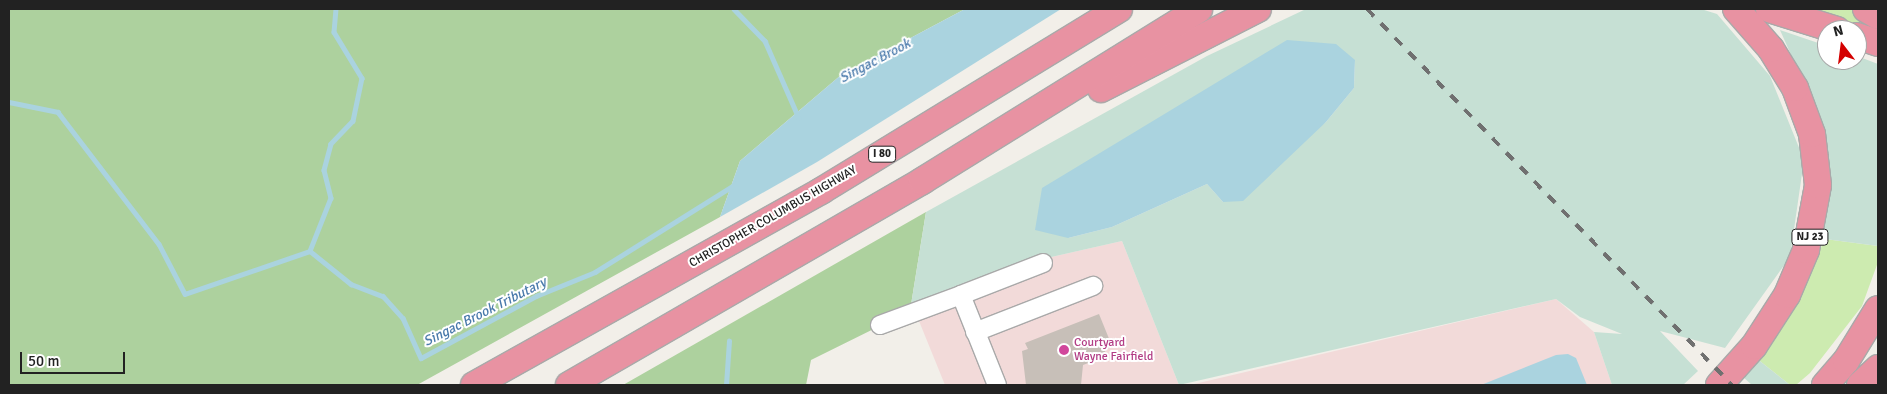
<!DOCTYPE html>
<html>
<head>
<meta charset="utf-8">
<style>
  body { margin:0 }
  #map { position:relative; width:1887px; height:394px; overflow:hidden; background:#f2efe9; font-family:Signika,sans-serif }
  div>[style] { position:absolute }
  .commercial>* { inset:0; background:#f2dad9 }
  .grass>* { inset:0; background:#cdebb0 }
  .forest>* { inset:0; background:#add19e }
  .wetland>* { inset:0; background:#c6e0d4 }
  .water>* { inset:0; background:#aad3df }
  .stream>* { height:4.5px; margin:-2.25px; padding:0 2.25px; transform-origin:2.25px; border-radius:2.25px; background:#aad3df }
  .building>* { inset:0; background:#c7bfb8 }
  .roads { filter:drop-shadow(1px 0 #a9a9a9) drop-shadow(-1px 0 #a9a9a9) drop-shadow(0 1px #a9a9a9) drop-shadow(0 -1px #a9a9a9) }
  .minor>* { height:18px; margin:-9px; padding:0 9px; transform-origin:9px; border-radius:9px; background:#fff }
  .highway>* { height:26px; margin:-13px; padding:0 13px; transform-origin:13px; border-radius:13px; background:#e892a2 }
  .rail>* { height:4px; margin-top:-2px; transform-origin:0; background:repeating-linear-gradient(90deg,#707070 0 10px,transparent 0 20px) }
  .dots>* { width:14px; height:14px; translate:-50% -50%; box-sizing:border-box; border:2px solid #fff; border-radius:50% }
  span { translate:-50% -50%; white-space:nowrap; text-align:center; line-height:1.15; -webkit-text-stroke:4px #fff; paint-order:stroke }
  .shield-label span { padding:1px 4px; background:#fff; border:1px solid; border-radius:4px; -webkit-text-stroke-width:0 }
  .shield-label { font-size:11px; color:#222; font-weight:700 }
  .street-label { font-size:12px; color:#222 }
  .hotel-label { font-size:12px; color:#b23c85 }
  .left { translate:0 -50%; text-align:left }
  .water-label { font-size:14px; color:#4a7aab; font-style:italic }
  .frame { position:absolute; inset:0; border:10px solid #222; pointer-events:none }
  .north { position:absolute; left:1817px; top:20px; width:50px; height:50px; box-sizing:border-box; background:#fff; border:1px solid #a7a7a7; border-radius:50%; rotate:345deg; font-size:14px; font-weight:700; line-height:20px; text-align:center; color:#222 }
  .north::after { content:''; display:block; margin:auto; width:18px; height:22px; background:#d40000; clip-path:polygon(50% 0,100% 100%,50% 72%,0 100%) }
  .scale { position:absolute; left:20px; top:352px; width:105px; height:22px; box-sizing:border-box; border:2px solid #222; border-top:0; padding-left:6px; font-size:15px; line-height:18px; white-space:nowrap; color:#222; -webkit-text-stroke:4px #fff; paint-order:stroke }
</style>
</head>
<body>
<div id="map">
  <div class="commercial">
    <div style="clip-path:polygon(1122px 241px,1179px 385px,945px 385px,919px 321px,910px 311px,1016px 265px)"></div>
    <div style="clip-path:polygon(1556px 299px,1594px 332px,1612px 385px,1190px 385px)"></div>
  </div>
  <div class="grass">
    <div style="clip-path:polygon(1805px 9px,1852px 9px,1878px 23px,1878px 32px)"></div>
    <div style="clip-path:polygon(1825px 239px,1878px 246px,1878px 262px,1862px 306px,1810px 373px,1796px 385px,1790px 385px,1756px 358px,1796px 302px)"></div>
  </div>
  <div class="forest">
    <div style="clip-path:polygon(9px 9px,965px 9px,841px 75px,740px 161px,720px 217px,417px 385px,9px 385px)"></div>
    <div style="clip-path:polygon(926px 212px,910px 311px,811px 360px,806px 385px,623px 385px)"></div>
  </div>
  <div class="wetland">
    <div style="clip-path:polygon(evenodd,1306px 9px,1701px 9px,1717px 14px,1770px 76px,1804px 160px,1790px 257px,1725px 348px,1660px 331px,1698px 371px,1683px 385px,1612px 385px,1594px 332px,1622px 334px,1580px 317px,1556px 299px,1179px 385px,1122px 241px,1016px 265px,910px 311px,926px 212px,1207px 56px,1306px 9px,1355px 60px,1354px 88px,1326px 122px,1223px 202px,1207px 184px,1112px 227px,1068px 238px,1355px 60px)"></div>
    <div style="clip-path:polygon(1780px 30px,1827px 46px,1827px 60px,1857px 60px,1857px 56px,1878px 64px,1878px 246px,1825px 239px,1820px 120px)"></div>
    <div style="clip-path:polygon(1756px 358px,1790px 385px,1752px 385px,1743px 377px)"></div>
  </div>
  <div class="water">
    <div style="clip-path:polygon(965px 9px,1061px 9px,817px 162px,720px 217px,740px 161px,841px 75px)"></div>
    <div style="clip-path:polygon(1287px 40px,1336px 44px,1355px 60px,1354px 88px,1326px 122px,1243px 201px,1223px 202px,1207px 184px,1112px 227px,1068px 238px,1035px 230px,1042px 188px)"></div>
    <div style="clip-path:polygon(1568px 354px,1576px 358px,1587px 385px,1481px 385px,1556px 355px)"></div>
  </div>
  <div class="stream">
    <div style="left:336px;top:9px;width:23px;rotate:95deg"></div>
    <div style="left:334px;top:32px;width:54px;rotate:58.7deg"></div>
    <div style="left:362px;top:78px;width:44px;rotate:101.8deg"></div>
    <div style="left:353px;top:121px;width:32px;rotate:134deg"></div>
    <div style="left:331px;top:144px;width:27px;rotate:105deg"></div>
    <div style="left:324px;top:170px;width:29px;rotate:76deg"></div>
    <div style="left:331px;top:198px;width:57px;rotate:111.6deg"></div>
    <div style="left:310px;top:251px;width:53px;rotate:38.8deg"></div>
    <div style="left:351px;top:284px;width:34px;rotate:21deg"></div>
    <div style="left:383px;top:296px;width:30px;rotate:48deg"></div>
    <div style="left:403px;top:318px;width:44px;rotate:65.8deg"></div>
    <div style="left:421px;top:358px;width:131px;rotate:-28.3deg"></div>
    <div style="left:536px;top:296px;width:64px;rotate:-22.1deg"></div>
    <div style="left:595px;top:272px;width:166px;rotate:-32deg"></div>
    <div style="left:734px;top:9px;width:45px;rotate:45.9deg"></div>
    <div style="left:765px;top:41px;width:84px;rotate:66.2deg"></div>
    <div style="left:9px;top:102px;width:50px;rotate:11.5deg"></div>
    <div style="left:58px;top:112px;width:166px;rotate:52.6deg"></div>
    <div style="left:159px;top:244px;width:56px;rotate:62.5deg"></div>
    <div style="left:185px;top:294px;width:132px;rotate:-19deg"></div>
    <div style="left:726px;top:385px;width:44px;rotate:-86.1deg"></div>
  </div>
  <div class="building">
    <div style="clip-path:polygon(1099px 314px,1112px 346px,1104px 349px,1107px 356px,1083px 365px,1081px 385px,1026px 385px,1022px 351px,1028px 349px,1025px 343px)"></div>
  </div>
  <div class="roads">
    <div class="minor">
      <div style="left:961px;top:295px;width:88px;rotate:-21.3deg"></div>
      <div style="left:880px;top:325px;width:86px;rotate:-20.3deg"></div>
      <div style="left:961px;top:295px;width:97px;rotate:68.2deg"></div>
      <div style="left:975px;top:332px;width:127px;rotate:-21.3deg"></div>
    </div>
    <div class="highway">
      <div style="left:1769px;top:9px;width:71px;rotate:17.2deg"></div>
      <div style="left:1866px;top:9px;width:14px;rotate:30deg"></div>
      <div style="left:1857px;top:36px;width:22px;rotate:18deg"></div>
      <div style="left:1101px;top:89px;width:176px;rotate:-27deg"></div>
      <div style="left:474px;top:385px;width:398px;rotate:-29.2deg"></div>
      <div style="left:821px;top:191px;width:349px;rotate:-31.4deg"></div>
      <div style="left:569px;top:385px;width:408px;rotate:-30deg"></div>
      <div style="left:922px;top:181px;width:326px;rotate:-31.8deg"></div>
      <div style="left:1719px;top:385px;width:52px;rotate:-48.1deg"></div>
      <div style="left:1754px;top:346px;width:61px;rotate:-57.1deg"></div>
      <div style="left:1787px;top:295px;width:49px;rotate:-67.1deg"></div>
      <div style="left:1806px;top:250px;width:66px;rotate:-79.5deg"></div>
      <div style="left:1818px;top:185px;width:51px;rotate:-96.7deg"></div>
      <div style="left:1812px;top:134px;width:49px;rotate:-110.3deg"></div>
      <div style="left:1795px;top:88px;width:46px;rotate:-121.6deg"></div>
      <div style="left:1771px;top:49px;width:53px;rotate:-131.2deg"></div>
      <div style="left:1825px;top:385px;width:32px;rotate:-49deg"></div>
      <div style="left:1846px;top:361px;width:61px;rotate:-58.4deg"></div>
      <div style="left:1860px;top:385px;width:25px;rotate:-43deg"></div>
    </div>
  </div>
  <div class="rail">
    <div style="left:1367px;top:9px;width:524px;rotate:45.85deg"></div>
  </div>
  <div class="dots">
    <div style="left:1064px;top:350px;background:#d1479c"></div>
  </div>
  <div class="shield-label">
    <span style="left:882px;top:154px">I 80</span>
    <span style="left:1810px;top:237px">NJ 23</span>
  </div>
  <div class="street-label">
    <span style="left:773px;top:217px;rotate:-30deg">CHRISTOPHER COLUMBUS HIGHWAY</span>
  </div>
  <div class="hotel-label">
    <span class="left" style="left:1074px;top:350px">Courtyard<br>Wayne Fairfield</span>
  </div>
  <div class="water-label">
    <span style="left:875px;top:61px;rotate:-28deg">Singac Brook</span>
    <span style="left:485px;top:312px;rotate:-27deg">Singac Brook Tributary</span>
  </div>
  <div class="frame"></div>
  <div class="north">N</div>
  <div class="scale">50 m</div>
</div>
</body>
</html>
